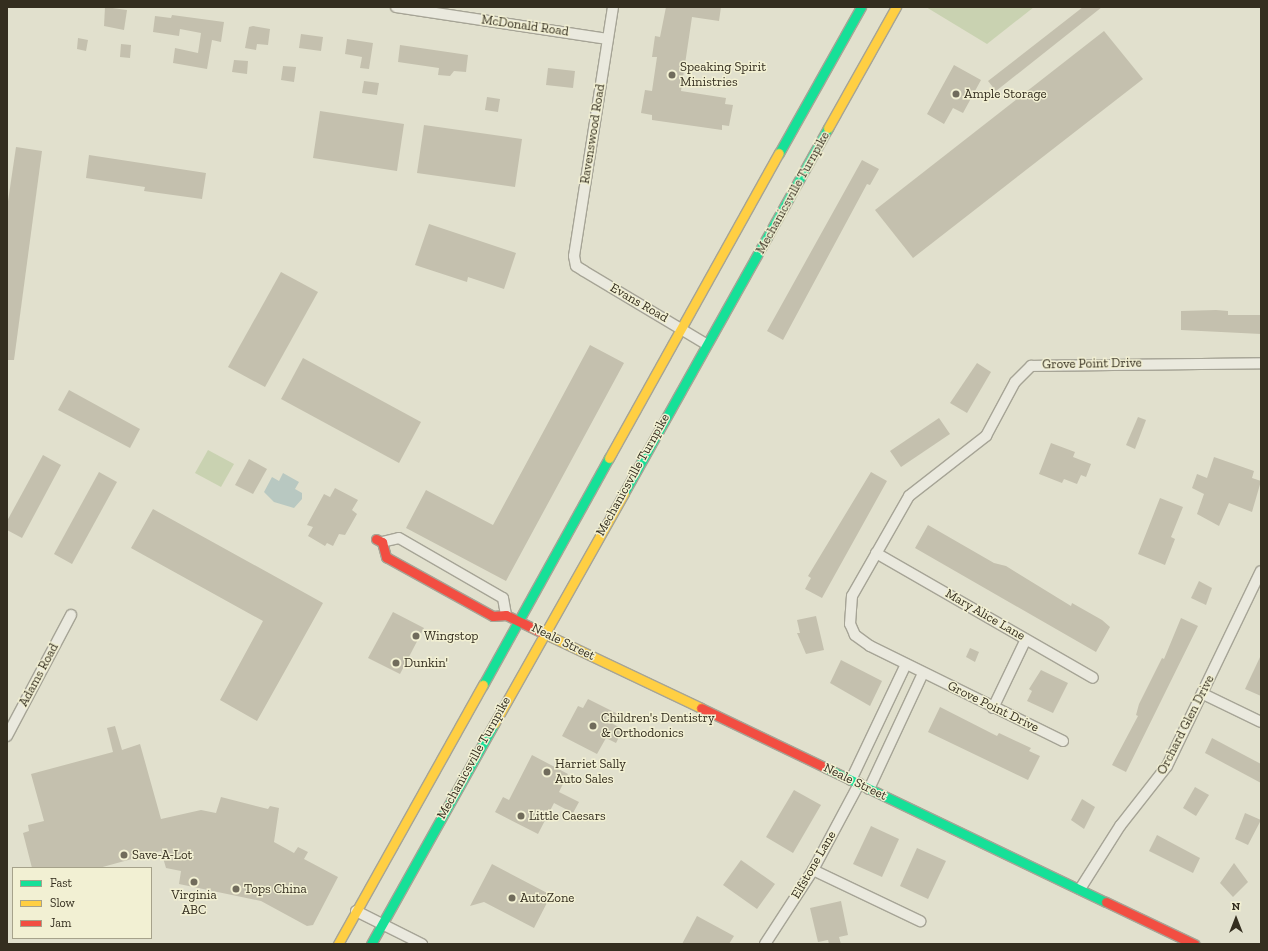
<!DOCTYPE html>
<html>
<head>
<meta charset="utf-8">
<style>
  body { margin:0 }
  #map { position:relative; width:1268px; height:951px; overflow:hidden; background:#e1e0cd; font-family:"Zilla Slab",serif }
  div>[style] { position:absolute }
  .green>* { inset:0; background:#c9d2b1 }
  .water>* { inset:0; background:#b8c8c1 }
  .building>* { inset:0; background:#c4c0ae }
  .roads { filter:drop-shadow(1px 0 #a6a496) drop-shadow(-1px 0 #a6a496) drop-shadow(0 1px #a6a496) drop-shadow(0 -1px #a6a496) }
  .street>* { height:10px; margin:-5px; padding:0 5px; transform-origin:5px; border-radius:5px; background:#eae9de }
  .fast>* { height:9px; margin:-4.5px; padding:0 4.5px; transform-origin:4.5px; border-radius:4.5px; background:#16e098 }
  .slow>* { height:9px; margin:-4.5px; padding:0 4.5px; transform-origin:4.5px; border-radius:4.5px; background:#ffcf43 }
  .jam>* { height:9px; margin:-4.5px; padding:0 4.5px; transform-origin:4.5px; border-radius:4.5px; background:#f24e42 }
  .dots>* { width:11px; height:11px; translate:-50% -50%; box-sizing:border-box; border:2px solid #f2f0d3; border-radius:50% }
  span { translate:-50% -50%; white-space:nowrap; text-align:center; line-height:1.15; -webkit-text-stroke:3px #f2f0d3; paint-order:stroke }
  .street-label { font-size:13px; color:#342e1f }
  .poi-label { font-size:13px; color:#342e1f }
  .left { translate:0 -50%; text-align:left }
  .frame { position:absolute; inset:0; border:8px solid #342e1f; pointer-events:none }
  .legend { position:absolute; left:12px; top:867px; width:140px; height:72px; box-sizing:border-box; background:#f2f0d3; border:1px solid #a6a28b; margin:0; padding:5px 7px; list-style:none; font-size:12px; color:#342e1f }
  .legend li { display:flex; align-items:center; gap:8px; height:20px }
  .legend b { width:20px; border:1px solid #a6a28b }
  .north { position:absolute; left:1216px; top:899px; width:40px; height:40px; -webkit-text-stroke:3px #f2f0d3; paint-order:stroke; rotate:0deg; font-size:11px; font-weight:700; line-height:16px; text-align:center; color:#342e1f }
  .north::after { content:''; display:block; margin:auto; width:14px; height:18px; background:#342e1f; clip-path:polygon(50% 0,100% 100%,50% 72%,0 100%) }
</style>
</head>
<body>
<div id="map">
  <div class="green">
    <div style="clip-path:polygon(926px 7px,1034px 7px,987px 44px)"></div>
    <div style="clip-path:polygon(208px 450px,234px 464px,221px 487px,195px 473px)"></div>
  </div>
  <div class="water">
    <div style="clip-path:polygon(283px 473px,299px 482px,295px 489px,302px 493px,302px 499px,294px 508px,274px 502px,264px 492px,272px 477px,279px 481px)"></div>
  </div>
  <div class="building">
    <div style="clip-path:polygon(105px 7px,127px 10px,124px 30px,104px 26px)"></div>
    <div style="clip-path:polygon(666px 7px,721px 7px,719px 21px,692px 17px,681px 91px,726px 98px,725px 104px,733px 105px,729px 126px,722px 125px,722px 130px,652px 120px,652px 115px,641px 113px,645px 90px,652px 91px,657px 57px,652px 57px,655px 36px,660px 37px)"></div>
    <div style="clip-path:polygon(1083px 7px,1102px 7px,996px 91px,988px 81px)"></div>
    <div style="clip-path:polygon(172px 15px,224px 22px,221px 42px,212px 40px,207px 69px,173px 63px,175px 48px,198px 53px,201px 33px,180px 29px,179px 36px,153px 32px,155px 16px,171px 18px)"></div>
    <div style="clip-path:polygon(253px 26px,270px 29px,268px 45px,257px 44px,256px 50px,245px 48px,249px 27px)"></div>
    <div style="clip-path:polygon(1104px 31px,1143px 79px,913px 258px,875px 210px)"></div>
    <div style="clip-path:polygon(301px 34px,323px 37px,321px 51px,299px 48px)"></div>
    <div style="clip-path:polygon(78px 38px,88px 40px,86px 51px,77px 49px)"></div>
    <div style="clip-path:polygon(347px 39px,373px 43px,369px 69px,360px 68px,362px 57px,345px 54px)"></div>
    <div style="clip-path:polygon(121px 44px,131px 45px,130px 58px,120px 57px)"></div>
    <div style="clip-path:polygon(400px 45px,468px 55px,466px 72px,454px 71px,450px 76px,438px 75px,439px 68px,398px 62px)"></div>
    <div style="clip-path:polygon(234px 60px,248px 61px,247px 74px,232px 72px)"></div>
    <div style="clip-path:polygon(954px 65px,981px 80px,963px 113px,953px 108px,944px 124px,927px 114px)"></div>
    <div style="clip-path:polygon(283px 66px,296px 67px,294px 82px,281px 80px)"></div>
    <div style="clip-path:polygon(548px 68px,575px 71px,573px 88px,546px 85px)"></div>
    <div style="clip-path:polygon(364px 81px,379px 83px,377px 95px,362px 93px)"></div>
    <div style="clip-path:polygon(487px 97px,500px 99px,498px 112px,485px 110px)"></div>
    <div style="clip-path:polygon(320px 111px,404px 124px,397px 171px,313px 158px)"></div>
    <div style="clip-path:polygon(424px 125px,522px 139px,515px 187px,417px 173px)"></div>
    <div style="clip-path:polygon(16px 147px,42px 151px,14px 360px,7px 360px,7px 208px)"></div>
    <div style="clip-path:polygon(89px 155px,206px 173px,202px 199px,144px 191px,145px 187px,86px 178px)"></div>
    <div style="clip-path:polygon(862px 160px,879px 169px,870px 185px,867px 184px,783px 340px,767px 331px)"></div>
    <div style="clip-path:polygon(429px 224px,516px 253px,504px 289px,468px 277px,467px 282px,415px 265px)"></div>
    <div style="clip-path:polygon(281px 272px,318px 292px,265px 387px,228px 367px)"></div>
    <div style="clip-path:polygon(1216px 310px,1228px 311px,1228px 315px,1261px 315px,1261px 334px,1181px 330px,1181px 311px)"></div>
    <div style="clip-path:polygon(590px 345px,624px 363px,506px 581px,406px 528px,426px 490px,493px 525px)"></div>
    <div style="clip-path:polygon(303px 358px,421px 422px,399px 463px,281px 399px)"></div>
    <div style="clip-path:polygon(977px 363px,991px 372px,967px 413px,950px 403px)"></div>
    <div style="clip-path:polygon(69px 390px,140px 429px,130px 448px,58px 410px)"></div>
    <div style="clip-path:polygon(1138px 417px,1146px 420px,1135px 449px,1126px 445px)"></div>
    <div style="clip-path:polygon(939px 418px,950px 434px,901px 467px,890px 451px)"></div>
    <div style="clip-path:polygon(1051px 443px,1075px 452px,1073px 457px,1091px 464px,1086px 477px,1081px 475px,1077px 484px,1064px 479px,1062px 483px,1039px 474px)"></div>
    <div style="clip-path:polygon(43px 455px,61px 465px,22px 538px,7px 530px,7px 521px)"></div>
    <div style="clip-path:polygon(1214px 457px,1254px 471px,1252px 478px,1261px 481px,1252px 512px,1229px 503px,1219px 526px,1197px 514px,1204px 494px,1192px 488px,1197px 474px,1207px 478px)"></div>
    <div style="clip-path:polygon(249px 459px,267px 469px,253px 494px,235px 485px)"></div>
    <div style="clip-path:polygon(99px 472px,117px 482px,72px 564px,54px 554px)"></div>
    <div style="clip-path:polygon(871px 472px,887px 481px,822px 598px,805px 589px,811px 578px,808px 576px)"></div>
    <div style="clip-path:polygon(335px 488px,358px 500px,352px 510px,357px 514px,345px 535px,339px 534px,333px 546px,327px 543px,325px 546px,308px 536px,313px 527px,307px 525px,324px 494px,330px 497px)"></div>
    <div style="clip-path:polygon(1160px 498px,1183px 507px,1171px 537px,1175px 539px,1165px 565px,1138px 554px)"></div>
    <div style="clip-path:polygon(153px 509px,323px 603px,257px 721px,220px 700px,263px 621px,131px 548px)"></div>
    <div style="clip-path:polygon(928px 525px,994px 563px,1006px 566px,1071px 606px,1072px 603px,1102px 620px,1110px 627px,1096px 652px,915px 548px)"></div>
    <div style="clip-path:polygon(1199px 581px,1212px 588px,1206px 605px,1191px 598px)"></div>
    <div style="clip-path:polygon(393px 612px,424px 628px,400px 674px,368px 658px)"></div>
    <div style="clip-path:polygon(816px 616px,824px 650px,806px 654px,797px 633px,800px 633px,797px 620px)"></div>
    <div style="clip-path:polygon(1181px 618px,1198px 626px,1126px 772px,1112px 765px,1138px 716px,1136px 715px,1139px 704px,1162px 658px,1164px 659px)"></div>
    <div style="clip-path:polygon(970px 648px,979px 652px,975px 662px,966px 657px)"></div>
    <div style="clip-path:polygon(1261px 655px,1261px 696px,1245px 689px)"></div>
    <div style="clip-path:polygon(841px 660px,882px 681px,870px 706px,830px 683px)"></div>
    <div style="clip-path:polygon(1041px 670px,1068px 683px,1053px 713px,1027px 701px,1032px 691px,1029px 689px)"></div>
    <div style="clip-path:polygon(588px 699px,618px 714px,613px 724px,623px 729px,616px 743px,606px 738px,597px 754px,562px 736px,578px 706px,583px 708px)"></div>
    <div style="clip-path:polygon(940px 707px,997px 736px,999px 733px,1031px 748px,1029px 751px,1040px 756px,1028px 780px,928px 732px)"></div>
    <div style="clip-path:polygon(115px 726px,122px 750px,140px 744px,161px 819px,201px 810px,216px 813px,221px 797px,268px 809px,270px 806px,279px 808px,274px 842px,294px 853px,298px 847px,308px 852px,304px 859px,338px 877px,313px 925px,307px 926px,261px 901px,179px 884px,181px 871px,166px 868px,161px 851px,99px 868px,32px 868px,23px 833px,29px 831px,28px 825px,44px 821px,31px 774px,113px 752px,107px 728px)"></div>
    <div style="clip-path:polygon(1212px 738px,1261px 764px,1261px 783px,1205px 753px)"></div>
    <div style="clip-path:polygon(532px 755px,568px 774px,559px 792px,579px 802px,573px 813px,554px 803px,538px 834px,495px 812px,503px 797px,509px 800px)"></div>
    <div style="clip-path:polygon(1195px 787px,1209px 795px,1196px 816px,1183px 808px)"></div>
    <div style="clip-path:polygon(794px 790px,821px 805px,793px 853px,766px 837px)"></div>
    <div style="clip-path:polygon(1082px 799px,1095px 807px,1084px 829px,1071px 820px)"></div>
    <div style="clip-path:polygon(1245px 813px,1261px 820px,1248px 845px,1235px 839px)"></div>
    <div style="clip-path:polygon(871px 826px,899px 839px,882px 877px,853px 864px)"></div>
    <div style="clip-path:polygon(1157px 835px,1200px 858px,1193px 873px,1149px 851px)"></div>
    <div style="clip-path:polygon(917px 848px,946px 861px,928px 899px,900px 886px)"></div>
    <div style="clip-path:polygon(741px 860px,775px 884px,757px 909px,723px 885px)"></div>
    <div style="clip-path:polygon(1234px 863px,1248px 882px,1233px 897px,1220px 883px)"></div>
    <div style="clip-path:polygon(492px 864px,551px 895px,534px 928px,484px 902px,470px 906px)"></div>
    <div style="clip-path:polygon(841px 901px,848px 935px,839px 937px,841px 944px,829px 944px,828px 940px,818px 942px,810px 908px)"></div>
    <div style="clip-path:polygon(697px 916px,734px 936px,729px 944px,682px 944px)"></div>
  </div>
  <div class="roads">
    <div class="street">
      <div style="left:396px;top:7px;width:214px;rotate:8.6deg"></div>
      <div style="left:613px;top:7px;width:252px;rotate:98.9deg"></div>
      <div style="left:574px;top:256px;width:10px;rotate:79deg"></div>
      <div style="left:576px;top:266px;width:9px;rotate:32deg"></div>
      <div style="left:584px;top:271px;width:142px;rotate:30.9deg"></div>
      <div style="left:382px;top:542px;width:17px;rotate:-13deg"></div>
      <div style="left:399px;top:538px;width:120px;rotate:30deg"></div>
      <div style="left:503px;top:598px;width:17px;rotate:80deg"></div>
      <div style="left:876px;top:553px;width:250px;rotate:29.9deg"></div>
      <div style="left:1203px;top:694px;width:64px;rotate:25.8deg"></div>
      <div style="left:993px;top:708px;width:76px;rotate:-64.4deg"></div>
      <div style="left:7px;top:736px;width:137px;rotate:-62.1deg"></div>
      <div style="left:1063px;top:741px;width:215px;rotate:-153.8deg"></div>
      <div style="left:870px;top:646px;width:19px;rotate:-144deg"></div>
      <div style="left:855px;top:635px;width:12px;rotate:-114deg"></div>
      <div style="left:850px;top:624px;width:28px;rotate:-86deg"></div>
      <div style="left:852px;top:596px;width:115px;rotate:-60.3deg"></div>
      <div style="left:909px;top:496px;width:98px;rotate:-37.9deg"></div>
      <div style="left:986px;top:436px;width:61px;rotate:-61.8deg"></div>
      <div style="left:1015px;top:382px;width:23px;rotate:-45deg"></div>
      <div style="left:1031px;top:366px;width:230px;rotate:-0.7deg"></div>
      <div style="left:851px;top:780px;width:128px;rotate:-64.6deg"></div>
      <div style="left:869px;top:789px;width:128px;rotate:-65deg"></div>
      <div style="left:813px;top:870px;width:119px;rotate:25.5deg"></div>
      <div style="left:1080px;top:889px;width:75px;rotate:-57.6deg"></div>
      <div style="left:1120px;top:826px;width:76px;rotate:-51.9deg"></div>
      <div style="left:1167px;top:766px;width:216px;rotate:-64.3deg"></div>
      <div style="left:356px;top:911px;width:74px;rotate:26.6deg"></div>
      <div style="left:765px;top:944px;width:88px;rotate:-57deg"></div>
      <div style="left:813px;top:870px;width:98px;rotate:-61.9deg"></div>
    </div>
    <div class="fast">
      <div style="left:779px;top:153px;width:167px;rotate:-60.7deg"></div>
      <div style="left:624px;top:493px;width:418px;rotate:-60.8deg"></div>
      <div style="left:483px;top:685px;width:260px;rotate:-61deg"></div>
      <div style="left:826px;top:768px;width:310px;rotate:25.6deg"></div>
      <div style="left:371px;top:944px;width:252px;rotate:-60.8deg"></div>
    </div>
    <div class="slow">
      <div style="left:828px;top:128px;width:139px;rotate:-60.7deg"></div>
      <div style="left:609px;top:458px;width:349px;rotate:-60.9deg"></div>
      <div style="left:541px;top:632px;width:177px;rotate:25.4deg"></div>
      <div style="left:494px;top:724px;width:265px;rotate:-60.6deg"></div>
      <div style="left:338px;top:944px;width:297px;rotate:-60.8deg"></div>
    </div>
    <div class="jam">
      <div style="left:376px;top:539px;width:7px;rotate:27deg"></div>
      <div style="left:382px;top:542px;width:16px;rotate:75deg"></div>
      <div style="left:386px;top:557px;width:122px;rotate:28.9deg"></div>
      <div style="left:493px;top:616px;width:13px;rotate:-4deg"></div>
      <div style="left:506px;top:615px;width:39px;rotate:26deg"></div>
      <div style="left:701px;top:708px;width:139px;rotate:25.6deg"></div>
      <div style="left:1106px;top:902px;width:98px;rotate:25.5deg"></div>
    </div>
  </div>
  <div class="dots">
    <div style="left:672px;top:75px;background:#716c5c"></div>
    <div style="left:956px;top:94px;background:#716c5c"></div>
    <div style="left:416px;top:636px;background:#716c5c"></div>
    <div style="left:396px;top:663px;background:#716c5c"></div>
    <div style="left:593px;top:726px;background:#716c5c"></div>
    <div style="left:547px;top:772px;background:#716c5c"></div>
    <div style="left:521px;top:816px;background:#716c5c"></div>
    <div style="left:124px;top:855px;background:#716c5c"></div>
    <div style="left:194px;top:882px;background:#716c5c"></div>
    <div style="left:236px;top:889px;background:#716c5c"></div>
    <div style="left:512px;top:898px;background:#716c5c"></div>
  </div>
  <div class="street-label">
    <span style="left:525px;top:26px;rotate:8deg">McDonald Road</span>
    <span style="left:593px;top:134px;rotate:-81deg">Ravenswood Road</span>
    <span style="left:793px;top:193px;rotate:-61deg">Mechanicsville Turnpike</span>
    <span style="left:639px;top:303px;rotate:30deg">Evans Road</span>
    <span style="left:1092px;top:364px;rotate:-1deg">Grove Point Drive</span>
    <span style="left:633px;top:475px;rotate:-61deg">Mechanicsville Turnpike</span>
    <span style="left:985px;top:615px;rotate:30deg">Mary Alice Lane</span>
    <span style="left:563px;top:642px;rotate:26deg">Neale Street</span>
    <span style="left:39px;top:675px;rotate:-62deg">Adams Road</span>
    <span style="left:993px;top:707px;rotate:26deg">Grove Point Drive</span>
    <span style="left:1186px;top:725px;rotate:-63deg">Orchard Glen Drive</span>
    <span style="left:474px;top:758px;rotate:-61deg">Mechanicsville Turnpike</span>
    <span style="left:855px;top:782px;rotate:26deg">Neale Street</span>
    <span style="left:814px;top:865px;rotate:-60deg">Elfstone Lane</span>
  </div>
  <div class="poi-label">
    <span class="left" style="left:680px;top:75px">Speaking Spirit<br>Ministries</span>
    <span class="left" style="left:964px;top:94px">Ample Storage</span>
    <span class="left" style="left:424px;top:636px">Wingstop</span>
    <span class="left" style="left:404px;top:663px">Dunkin'</span>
    <span class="left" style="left:601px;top:726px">Children's Dentistry<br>&amp; Orthodonics</span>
    <span class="left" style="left:555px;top:772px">Harriet Sally<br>Auto Sales</span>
    <span class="left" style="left:529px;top:816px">Little Caesars</span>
    <span class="left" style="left:132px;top:855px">Save-A-Lot</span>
    <span class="left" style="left:244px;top:889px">Tops China</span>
    <span style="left:194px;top:903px">Virginia<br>ABC</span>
    <span class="left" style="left:520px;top:898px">AutoZone</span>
  </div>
  <div class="frame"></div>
  <ul class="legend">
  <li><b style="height:5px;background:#16e098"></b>Fast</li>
  <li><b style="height:5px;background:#ffcf43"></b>Slow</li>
  <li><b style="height:5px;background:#f24e42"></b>Jam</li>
  </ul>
  <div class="north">N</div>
</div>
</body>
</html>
